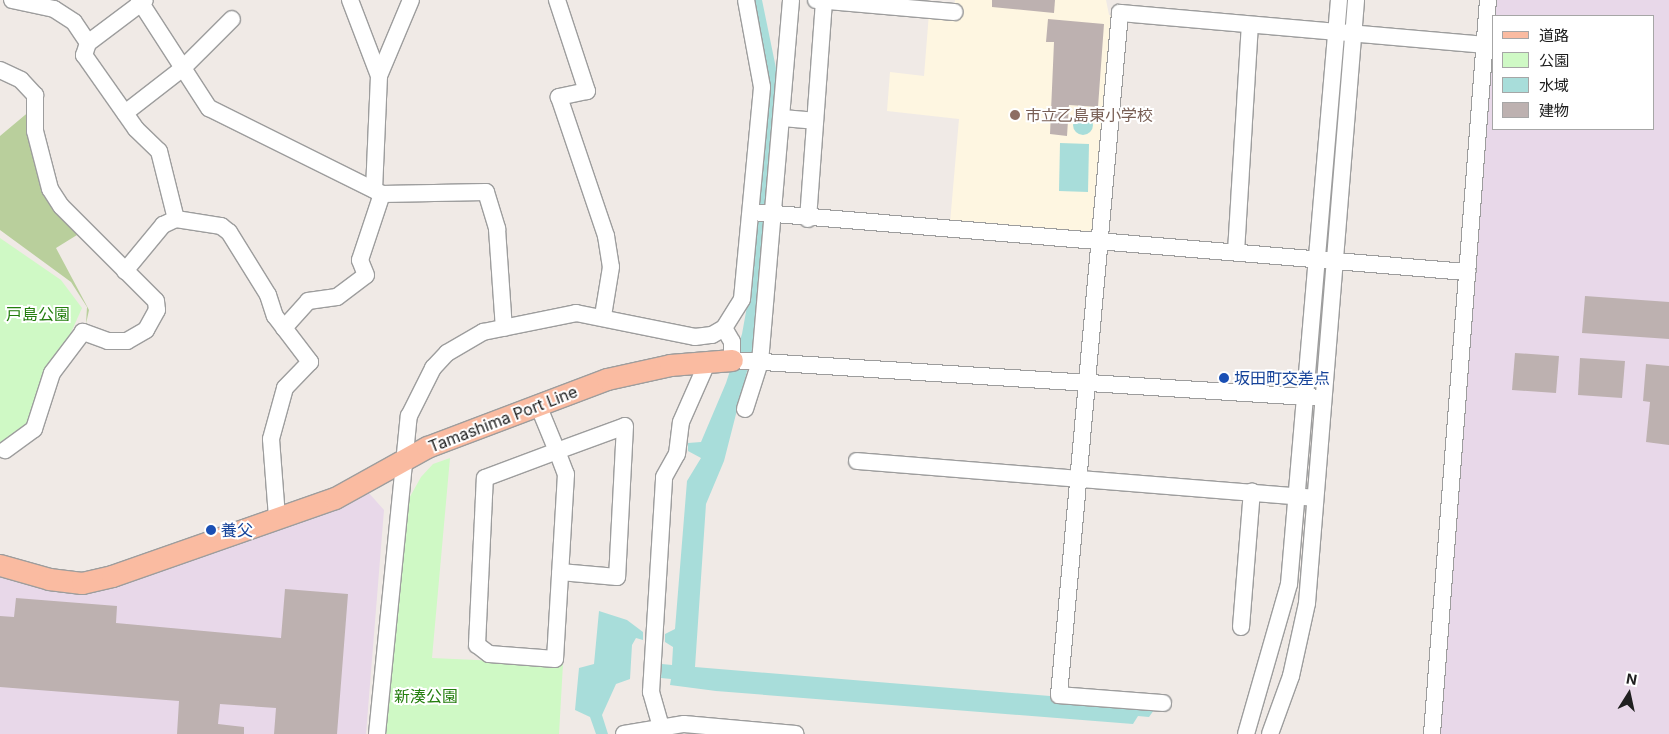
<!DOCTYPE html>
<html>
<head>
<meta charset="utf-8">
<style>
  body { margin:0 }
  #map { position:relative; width:1669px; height:734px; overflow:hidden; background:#f0eae6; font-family:Inter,"Noto Sans JP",sans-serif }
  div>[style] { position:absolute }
  .industrial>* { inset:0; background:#e8d8e9 }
  .education>* { inset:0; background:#fef6e1 }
  .forest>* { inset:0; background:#b9cf9c }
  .park>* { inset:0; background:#cff9c5 }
  .water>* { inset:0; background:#a8ddda }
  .round { border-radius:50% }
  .building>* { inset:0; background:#bdb1b0 }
  .roads { filter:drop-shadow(1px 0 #9d9d9d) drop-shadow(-1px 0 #9d9d9d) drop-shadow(0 1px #9d9d9d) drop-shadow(0 -1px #9d9d9d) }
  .minor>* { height:16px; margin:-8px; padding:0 8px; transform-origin:8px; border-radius:8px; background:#fff }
  .major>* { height:21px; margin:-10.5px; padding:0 10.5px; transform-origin:10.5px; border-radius:10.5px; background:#fabba1 }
  .dots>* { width:14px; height:14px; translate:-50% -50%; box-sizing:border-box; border:2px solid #fff; border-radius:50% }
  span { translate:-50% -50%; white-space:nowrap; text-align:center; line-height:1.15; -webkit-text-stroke:4px #fff; paint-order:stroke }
  .education-label { font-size:16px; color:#785e54 }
  .left { translate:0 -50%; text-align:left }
  .park-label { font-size:16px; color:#247e0e }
  .transit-label { font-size:16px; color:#164399 }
  .street-label { font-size:16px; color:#202020 }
  .legend { position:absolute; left:1492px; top:15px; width:162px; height:115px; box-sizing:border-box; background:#fff; border:1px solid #a6a6a6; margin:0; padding:6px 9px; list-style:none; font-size:15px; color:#202020 }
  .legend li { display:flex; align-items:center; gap:10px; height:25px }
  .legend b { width:25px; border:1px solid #a6a6a6 }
  .north { position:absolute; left:1604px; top:669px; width:50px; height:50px; -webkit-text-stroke:4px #fff; paint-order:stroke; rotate:10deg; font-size:14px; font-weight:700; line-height:20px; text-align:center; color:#202020 }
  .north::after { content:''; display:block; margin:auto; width:18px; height:22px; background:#202020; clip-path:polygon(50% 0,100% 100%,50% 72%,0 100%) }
</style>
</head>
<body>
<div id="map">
  <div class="industrial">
    <div style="clip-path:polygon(1495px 0,1669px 0,1669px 734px,1437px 734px,1493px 34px,1493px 129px,1653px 129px,1653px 16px,1494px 16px)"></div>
    <div style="clip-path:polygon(368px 492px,384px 510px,366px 734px,0 734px,0 574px,50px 586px)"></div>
  </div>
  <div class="education">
    <div style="clip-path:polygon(955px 0,1106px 0,1109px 15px,1114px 16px,1097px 236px,950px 223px,959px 119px,887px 111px,890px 72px,924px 76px,929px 13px,954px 15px)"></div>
  </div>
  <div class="forest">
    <div style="clip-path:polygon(31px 110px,58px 213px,77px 235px,56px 248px,89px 310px,86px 324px,87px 307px,71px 282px,0 230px,0 136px)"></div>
  </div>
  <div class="park">
    <div style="clip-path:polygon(0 238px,61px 280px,82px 308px,30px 424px,0 447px)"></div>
    <div style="clip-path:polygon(450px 458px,432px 658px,563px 664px,559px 734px,383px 734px,407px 502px,421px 477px,433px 464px)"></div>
  </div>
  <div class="water">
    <div style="clip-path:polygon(752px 0,762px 0,778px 78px,756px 336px,724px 461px,706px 504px,695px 667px,1050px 696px,1154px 710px,1149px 717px,1138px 716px,1133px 724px,716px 691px,670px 685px,671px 679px,661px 678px,662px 664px,672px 665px,673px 647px,665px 642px,665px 634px,675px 629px,687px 481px,701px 458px,688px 451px,688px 443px,701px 442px,726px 383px,742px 334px,751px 284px,758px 207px)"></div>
    <div class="round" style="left:1073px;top:115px;width:20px;height:20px"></div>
    <div style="clip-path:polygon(1060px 143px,1089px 144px,1088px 192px,1059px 191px)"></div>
    <div style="clip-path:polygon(599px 611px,627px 620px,643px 632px,643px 640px,636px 638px,632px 645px,630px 679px,616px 684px,602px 715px,608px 734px,596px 734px,590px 717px,575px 710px,579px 668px,594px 664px)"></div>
  </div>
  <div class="building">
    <div style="clip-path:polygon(992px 0,1055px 0,1054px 13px,992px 7px)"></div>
    <div style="clip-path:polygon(1048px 19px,1104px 24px,1098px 107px,1069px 105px,1067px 136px,1050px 134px,1054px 42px,1046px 42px)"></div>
    <div style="clip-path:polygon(1585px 296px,1669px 302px,1669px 339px,1582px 333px)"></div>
    <div style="clip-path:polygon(1515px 353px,1559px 356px,1556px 393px,1512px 390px)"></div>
    <div style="clip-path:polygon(1580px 358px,1625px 361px,1622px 398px,1578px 395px)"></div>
    <div style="clip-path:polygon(1646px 364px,1669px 366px,1669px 445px,1646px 442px,1650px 402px,1643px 401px)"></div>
    <div style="clip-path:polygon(285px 589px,348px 594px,337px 734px,274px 734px,276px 708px,220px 704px,218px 724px,244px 727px,244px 734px,177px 734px,179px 701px,0 687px,0 616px,14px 617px,16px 598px,117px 606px,116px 623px,281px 638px)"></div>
  </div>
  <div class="roads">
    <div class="minor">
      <div style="left:12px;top:0;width:43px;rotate:12.1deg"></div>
      <div style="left:54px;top:9px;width:24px;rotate:33deg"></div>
      <div style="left:74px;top:22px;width:25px;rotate:56deg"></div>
      <div style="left:88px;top:43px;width:13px;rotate:108deg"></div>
      <div style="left:84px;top:55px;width:90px;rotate:54.9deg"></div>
      <div style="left:136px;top:129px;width:32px;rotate:44deg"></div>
      <div style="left:159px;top:151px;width:70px;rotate:76deg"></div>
      <div style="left:176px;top:219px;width:46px;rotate:8.8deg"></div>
      <div style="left:221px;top:226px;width:10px;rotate:37deg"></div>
      <div style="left:229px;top:232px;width:74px;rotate:58.2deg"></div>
      <div style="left:268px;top:295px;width:22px;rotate:72deg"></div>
      <div style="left:275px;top:316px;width:58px;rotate:52.7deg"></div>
      <div style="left:310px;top:362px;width:36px;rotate:134deg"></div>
      <div style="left:285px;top:388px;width:53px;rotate:105.4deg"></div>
      <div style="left:271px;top:439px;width:78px;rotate:85.6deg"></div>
      <div style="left:139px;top:0;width:129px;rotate:57.1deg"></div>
      <div style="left:209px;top:108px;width:193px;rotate:26.4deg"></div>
      <div style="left:382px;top:194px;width:104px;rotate:-1.1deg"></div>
      <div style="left:486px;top:192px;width:39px;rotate:73deg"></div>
      <div style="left:497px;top:229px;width:99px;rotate:86deg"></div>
      <div style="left:350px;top:0;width:81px;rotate:69.1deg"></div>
      <div style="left:379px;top:76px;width:114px;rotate:92.5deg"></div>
      <div style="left:557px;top:0;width:96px;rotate:71.8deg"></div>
      <div style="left:587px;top:91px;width:29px;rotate:168deg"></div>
      <div style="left:559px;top:97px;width:147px;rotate:71.3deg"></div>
      <div style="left:606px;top:236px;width:31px;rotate:81deg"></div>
      <div style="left:611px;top:267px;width:50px;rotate:99.3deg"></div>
      <div style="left:816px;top:0;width:139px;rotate:5deg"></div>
      <div style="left:88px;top:43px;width:71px;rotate:-37deg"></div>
      <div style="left:0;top:70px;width:23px;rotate:25deg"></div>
      <div style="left:21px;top:80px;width:21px;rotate:47deg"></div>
      <div style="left:35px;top:95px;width:36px;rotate:90deg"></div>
      <div style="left:35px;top:131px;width:60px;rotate:75.5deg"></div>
      <div style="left:50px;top:189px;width:20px;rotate:57deg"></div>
      <div style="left:61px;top:206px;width:134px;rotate:45deg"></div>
      <div style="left:156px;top:301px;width:9px;rotate:84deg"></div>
      <div style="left:157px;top:310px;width:23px;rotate:119deg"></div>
      <div style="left:146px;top:330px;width:22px;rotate:150deg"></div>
      <div style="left:127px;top:341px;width:19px;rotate:180deg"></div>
      <div style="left:108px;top:341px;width:27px;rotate:-160deg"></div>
      <div style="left:83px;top:332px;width:51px;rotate:127.1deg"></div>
      <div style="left:52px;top:373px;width:59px;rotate:107.8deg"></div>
      <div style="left:34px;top:429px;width:36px;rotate:144deg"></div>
      <div style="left:379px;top:76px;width:82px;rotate:-67.2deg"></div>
      <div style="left:125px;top:113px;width:73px;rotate:-37.8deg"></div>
      <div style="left:183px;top:68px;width:69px;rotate:-45deg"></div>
      <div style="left:782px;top:118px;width:33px;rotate:5deg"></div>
      <div style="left:752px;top:212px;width:718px;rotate:4.8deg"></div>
      <div style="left:808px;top:219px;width:219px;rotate:-85.8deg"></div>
      <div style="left:1236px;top:252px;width:227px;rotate:-86.5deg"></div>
      <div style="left:125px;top:271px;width:60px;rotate:-50.4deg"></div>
      <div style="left:163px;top:225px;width:14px;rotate:-25deg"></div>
      <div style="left:284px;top:328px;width:36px;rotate:-48deg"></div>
      <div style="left:308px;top:301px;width:29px;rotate:-8deg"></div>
      <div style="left:337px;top:297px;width:36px;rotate:-37deg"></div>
      <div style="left:366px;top:275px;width:16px;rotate:-112deg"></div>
      <div style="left:360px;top:260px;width:70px;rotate:-71.6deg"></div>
      <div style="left:724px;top:328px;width:34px;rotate:-58deg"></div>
      <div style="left:742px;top:299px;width:213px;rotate:-84.6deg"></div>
      <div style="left:762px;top:87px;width:88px;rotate:-100.4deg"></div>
      <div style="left:538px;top:405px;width:50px;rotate:67.6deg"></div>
      <div style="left:557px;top:451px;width:25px;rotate:69deg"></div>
      <div style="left:566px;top:474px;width:185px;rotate:93.4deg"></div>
      <div style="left:555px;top:659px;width:66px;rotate:-175.7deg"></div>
      <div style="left:489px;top:654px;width:15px;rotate:-143deg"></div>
      <div style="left:477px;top:645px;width:167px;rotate:-87.3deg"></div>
      <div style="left:485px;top:478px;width:77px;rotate:-20.6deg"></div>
      <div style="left:557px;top:451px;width:72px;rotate:-20.2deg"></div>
      <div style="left:625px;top:426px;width:151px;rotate:93deg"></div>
      <div style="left:617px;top:577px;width:57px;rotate:-175deg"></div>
      <div style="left:745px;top:409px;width:49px;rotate:-72.3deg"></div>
      <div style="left:760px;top:362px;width:363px;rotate:-85.1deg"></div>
      <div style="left:857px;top:461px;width:453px;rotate:4.6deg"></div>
      <div style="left:1241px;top:627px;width:136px;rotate:-85.4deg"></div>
      <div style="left:1163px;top:703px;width:104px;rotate:-175.6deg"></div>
      <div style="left:1059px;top:695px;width:685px;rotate:-84.89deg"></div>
      <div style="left:1120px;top:13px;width:365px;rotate:5deg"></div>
      <div style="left:377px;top:734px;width:320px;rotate:-84.3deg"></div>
      <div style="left:409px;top:416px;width:54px;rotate:-63.4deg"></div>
      <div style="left:433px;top:368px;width:21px;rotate:-47deg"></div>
      <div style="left:447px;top:353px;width:42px;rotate:-30.3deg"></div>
      <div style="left:483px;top:332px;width:95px;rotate:-11.5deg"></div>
      <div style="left:576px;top:313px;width:121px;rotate:11.4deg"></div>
      <div style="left:695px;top:337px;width:17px;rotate:-7deg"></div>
      <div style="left:712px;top:335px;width:14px;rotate:-30deg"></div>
      <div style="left:724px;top:328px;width:16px;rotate:60deg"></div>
      <div style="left:732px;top:342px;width:18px;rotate:90deg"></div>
      <div style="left:732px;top:360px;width:592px;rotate:3.68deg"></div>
      <div style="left:624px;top:734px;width:61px;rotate:-9.5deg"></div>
      <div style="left:684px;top:724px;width:112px;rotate:5.1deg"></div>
      <div style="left:663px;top:734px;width:44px;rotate:-105.9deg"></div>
      <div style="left:651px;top:692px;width:215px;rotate:-86.5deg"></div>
      <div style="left:664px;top:477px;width:26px;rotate:-61deg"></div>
      <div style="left:677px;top:454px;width:32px;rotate:-83deg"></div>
      <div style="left:681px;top:422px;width:64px;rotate:-66.2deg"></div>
      <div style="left:1246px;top:734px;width:156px;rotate:-74deg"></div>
      <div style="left:1289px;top:584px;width:586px;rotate:-85.11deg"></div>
      <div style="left:1270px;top:734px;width:62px;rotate:-70.1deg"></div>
      <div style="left:1291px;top:676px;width:75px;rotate:-77.6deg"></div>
      <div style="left:1307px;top:603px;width:605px;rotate:-85.35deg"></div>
      <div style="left:1432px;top:734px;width:736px;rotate:-85.64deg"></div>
    </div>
    <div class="major">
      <div style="left:0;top:565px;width:51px;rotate:15.9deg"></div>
      <div style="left:49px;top:579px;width:33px;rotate:7deg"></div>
      <div style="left:82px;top:583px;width:31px;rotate:-13deg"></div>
      <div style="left:112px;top:576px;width:236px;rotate:-19.3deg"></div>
      <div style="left:335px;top:498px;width:105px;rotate:-29deg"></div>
      <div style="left:427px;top:447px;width:192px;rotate:-20.7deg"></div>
      <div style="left:607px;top:379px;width:65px;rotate:-12.5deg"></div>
      <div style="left:670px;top:365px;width:62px;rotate:-4.6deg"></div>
    </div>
  </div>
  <div class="dots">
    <div style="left:1015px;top:115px;background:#8d6e63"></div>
    <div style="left:1224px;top:378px;background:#1a4fb4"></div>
    <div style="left:211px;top:530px;background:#1a4fb4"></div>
  </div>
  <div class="education-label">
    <span class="left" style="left:1025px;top:115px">市立乙島東小学校</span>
  </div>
  <div class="park-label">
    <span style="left:38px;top:314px">戸島公園</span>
    <span style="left:426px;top:696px">新湊公園</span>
  </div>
  <div class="transit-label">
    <span class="left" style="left:1234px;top:378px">坂田町交差点</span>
    <span class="left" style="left:221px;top:530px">養父</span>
  </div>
  <div class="street-label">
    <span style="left:503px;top:419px;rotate:-21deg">Tamashima Port Line</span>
  </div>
  <ul class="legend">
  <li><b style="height:6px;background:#fabba1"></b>道路</li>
  <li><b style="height:14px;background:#cff9c5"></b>公園</li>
  <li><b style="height:14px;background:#a8ddda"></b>水域</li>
  <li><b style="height:14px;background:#bdb1b0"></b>建物</li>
  </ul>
  <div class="north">N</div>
</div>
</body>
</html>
